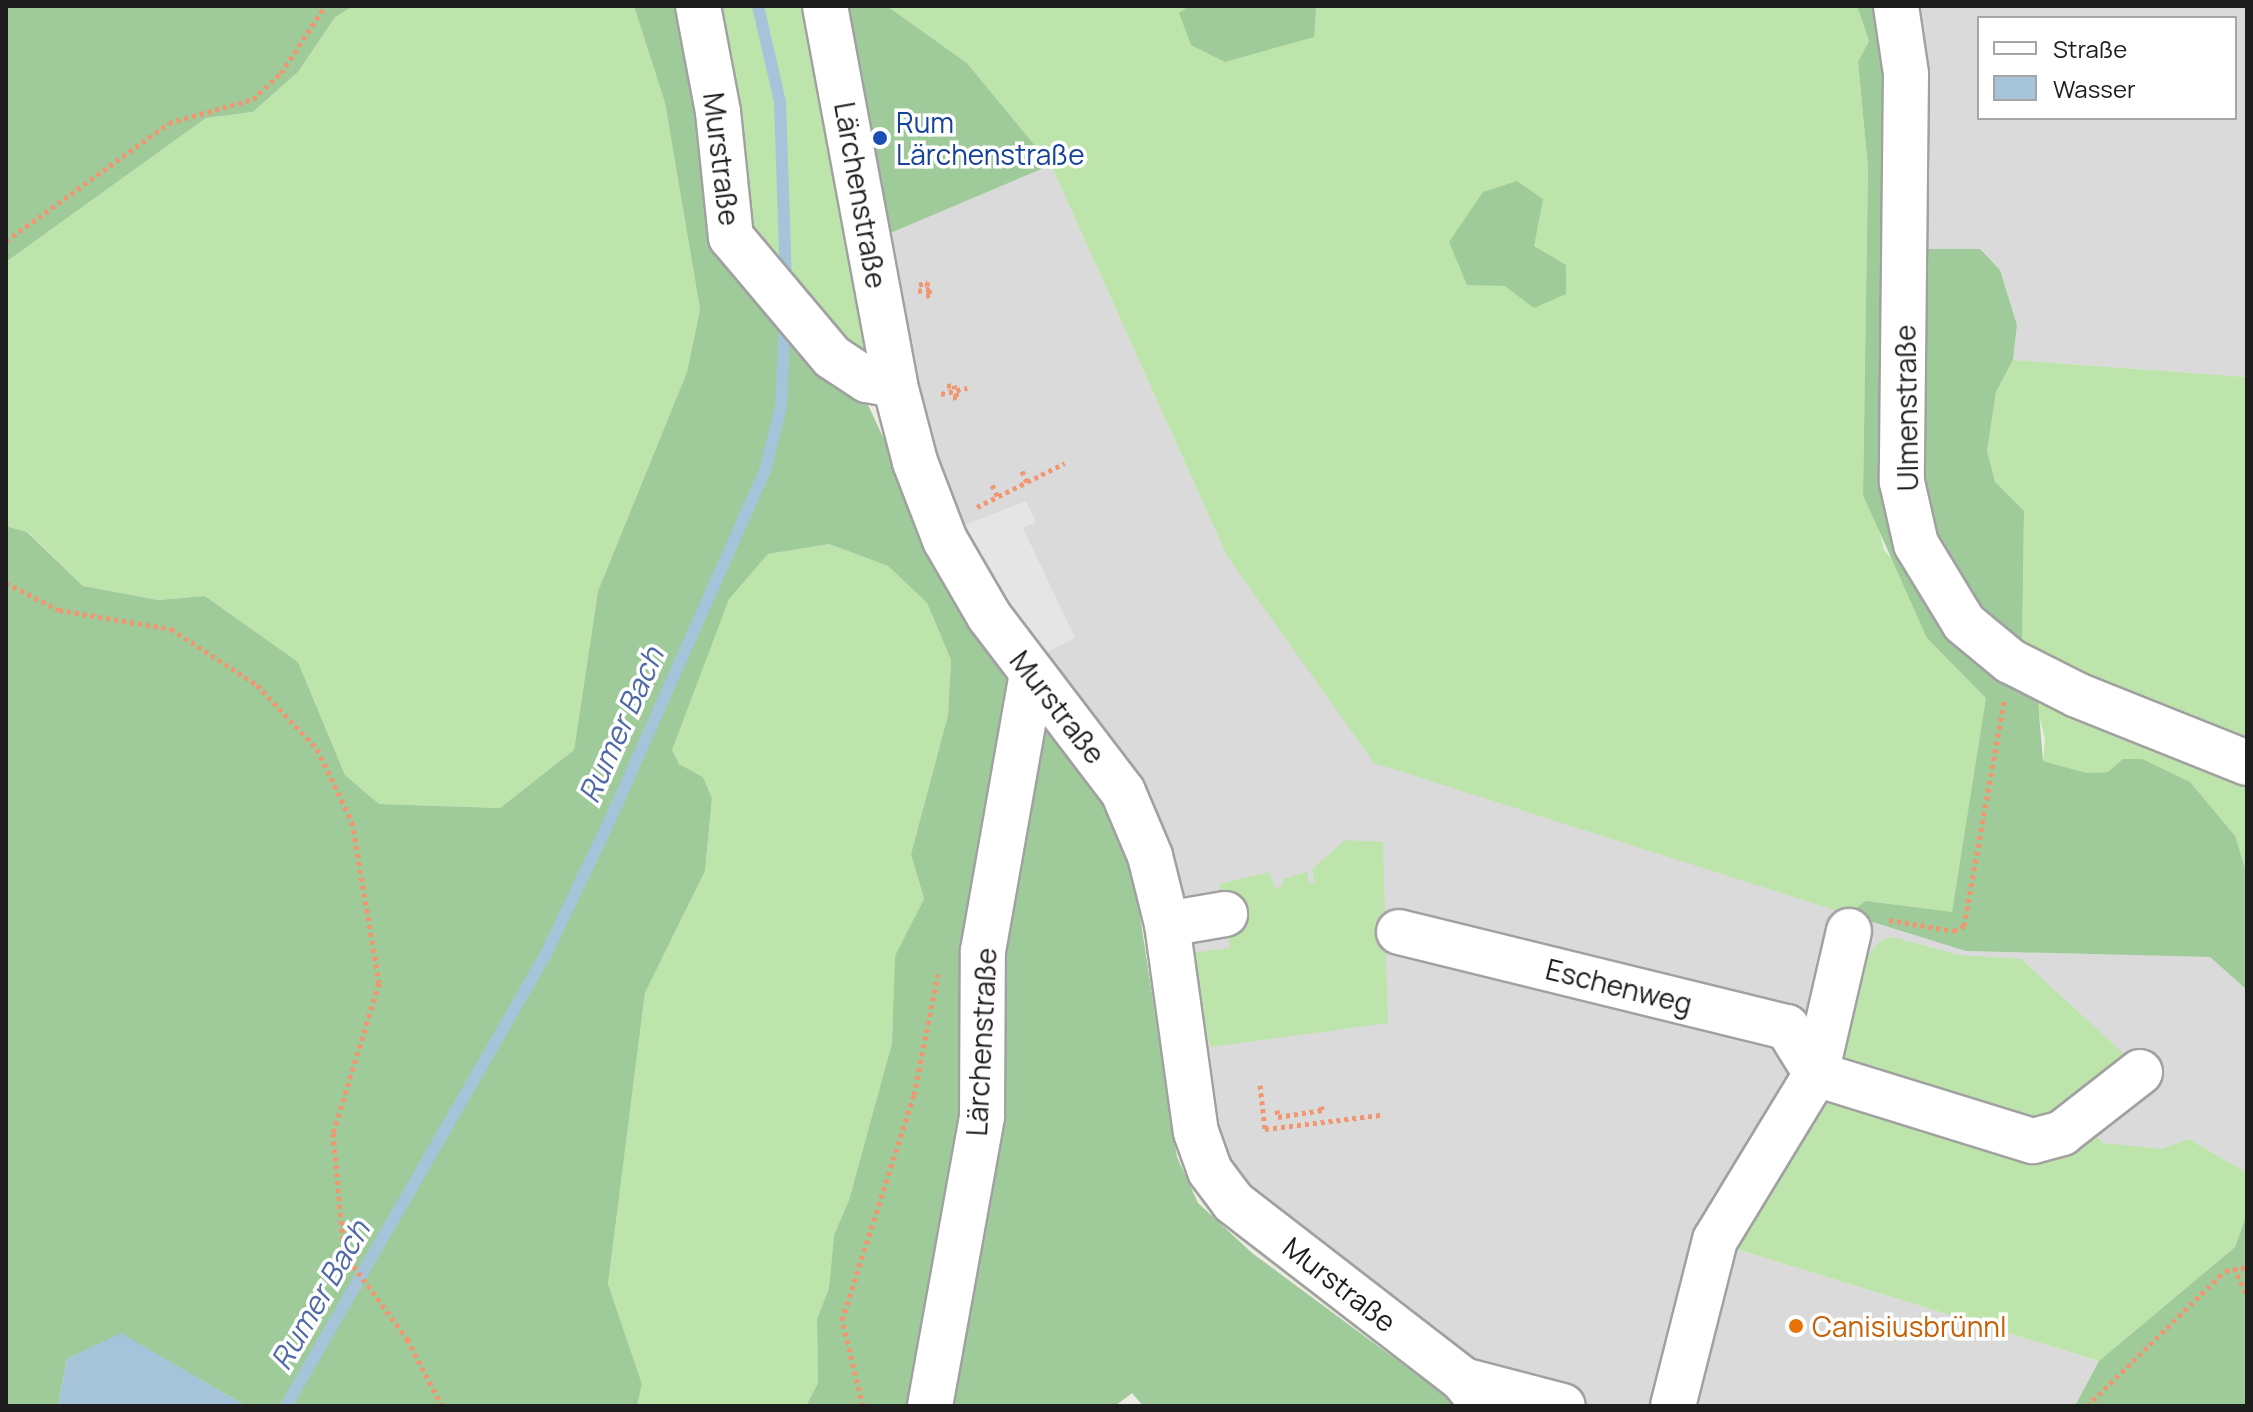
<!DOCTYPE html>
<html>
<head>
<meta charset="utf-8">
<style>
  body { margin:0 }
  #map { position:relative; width:2253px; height:1412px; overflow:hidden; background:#edece3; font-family:Manrope,sans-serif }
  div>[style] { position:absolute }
  .residential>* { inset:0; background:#dbdada }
  .grass>* { inset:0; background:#bde5ab }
  .forest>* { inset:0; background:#9fca9a }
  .parking>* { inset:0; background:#e5e5e5 }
  .water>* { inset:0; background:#a6c4d9 }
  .stream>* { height:12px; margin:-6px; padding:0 6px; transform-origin:6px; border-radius:6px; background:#a6c4d9 }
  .path>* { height:5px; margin-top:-2.5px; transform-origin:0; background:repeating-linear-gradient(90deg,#f19670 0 4px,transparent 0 8px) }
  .roads { filter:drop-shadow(2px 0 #a1a1a1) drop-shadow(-2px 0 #a1a1a1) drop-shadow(0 2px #a1a1a1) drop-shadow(0 -2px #a1a1a1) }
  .minor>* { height:44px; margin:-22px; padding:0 22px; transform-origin:22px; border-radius:22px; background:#fff }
  .dots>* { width:22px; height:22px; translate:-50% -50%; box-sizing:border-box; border:4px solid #fff; border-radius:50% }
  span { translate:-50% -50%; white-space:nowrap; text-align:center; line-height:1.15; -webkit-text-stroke:7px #fff; paint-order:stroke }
  .transit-label { font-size:28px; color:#164399 }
  .left { translate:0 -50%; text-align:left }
  .street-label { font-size:28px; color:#1d1d1d }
  .food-label { font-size:28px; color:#c56008 }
  .water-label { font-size:30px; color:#4f6aa6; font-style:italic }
  .frame { position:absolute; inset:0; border:8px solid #1d1d1d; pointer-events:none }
  .legend { position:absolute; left:1977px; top:16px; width:260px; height:104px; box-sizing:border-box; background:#fff; border:2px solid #a5a5a5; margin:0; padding:10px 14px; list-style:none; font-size:24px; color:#1d1d1d }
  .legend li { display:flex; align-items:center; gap:16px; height:40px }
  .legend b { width:40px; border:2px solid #a5a5a5 }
</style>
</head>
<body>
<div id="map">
  <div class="residential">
    <div style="clip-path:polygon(evenodd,1896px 6px,2247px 6px,2247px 377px,2013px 360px,2017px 325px,2000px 270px,1980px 249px,1906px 250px,1896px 6px,1979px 18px,2235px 18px,2235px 118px,1979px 118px,1979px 18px)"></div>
    <div style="clip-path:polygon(1051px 165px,1227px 556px,1966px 951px,2210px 957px,2247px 990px,2247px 1173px,2189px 1139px,2161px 1149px,2130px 1148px,2104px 1143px,2089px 1131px,1733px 1248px,2099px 1361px,2075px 1406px,1530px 1406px,1233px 1202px,1167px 924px,945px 540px,869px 242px)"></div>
  </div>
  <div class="grass">
    <div style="clip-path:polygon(353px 6px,634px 6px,665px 103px,700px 309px,687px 372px,598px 591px,574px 750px,500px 808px,379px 804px,345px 775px,298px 662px,205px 596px,158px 600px,83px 586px,28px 532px,6px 526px,6px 262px,206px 118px,253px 112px,298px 72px,335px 16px)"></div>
    <div style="clip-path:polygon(698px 6px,825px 6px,895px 385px,745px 260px)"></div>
    <div style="clip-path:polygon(887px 6px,1857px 6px,1869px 41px,1858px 62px,1868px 167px,1863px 495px,1874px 510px,1884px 550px,1990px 675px,1952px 913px,1867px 901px,1847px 914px,1374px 763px,1227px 556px,1051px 165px,967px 63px)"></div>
    <div style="clip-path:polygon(2013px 360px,2247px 377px,2247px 921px,2108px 772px,2087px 773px,2043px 761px,2045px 739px,2022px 650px,2024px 512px,1994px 482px,1987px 451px,1996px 392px)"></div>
    <div style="clip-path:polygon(829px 544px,888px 566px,927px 603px,951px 660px,948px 715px,911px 854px,924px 899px,896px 956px,892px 1043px,849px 1200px,834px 1235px,829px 1288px,817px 1319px,818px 1383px,806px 1406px,637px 1406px,642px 1384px,608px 1284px,645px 993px,705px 871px,712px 798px,703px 777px,679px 764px,671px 751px,728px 599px,768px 554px)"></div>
    <div style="clip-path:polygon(1345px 840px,1383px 842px,1388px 1023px,1210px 1047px,1190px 953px,1230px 948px,1219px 884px,1269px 872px,1275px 889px,1282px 886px,1283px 879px,1307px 872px,1309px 883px,1315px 883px,1312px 869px)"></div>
    <div style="clip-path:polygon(1892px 937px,1959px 955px,2021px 959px,2125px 1055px,2095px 1087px,2089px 1131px,2104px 1143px,2161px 1149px,2189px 1139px,2247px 1173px,2247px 1213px,2235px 1247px,2099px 1361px,1733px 1248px,1863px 961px,1880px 941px)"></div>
  </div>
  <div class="forest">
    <div style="clip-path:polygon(6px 6px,353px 6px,335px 17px,298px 72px,253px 112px,206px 118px,6px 262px)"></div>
    <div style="clip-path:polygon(634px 6px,698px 6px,724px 207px,868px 405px,975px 633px,1080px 763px,1114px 818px,1134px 877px,1177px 1157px,1198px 1203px,1252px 1253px,1459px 1406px,1143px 1406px,1132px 1393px,1115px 1406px,806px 1406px,818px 1383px,817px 1319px,829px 1288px,834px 1235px,849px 1200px,892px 1043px,895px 956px,924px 899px,911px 854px,948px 715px,951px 660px,927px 603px,888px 566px,829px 544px,768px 554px,729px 599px,672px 750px,679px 764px,703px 777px,712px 798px,705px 871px,645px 993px,608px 1284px,642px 1384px,637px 1406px,246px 1406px,121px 1334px,67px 1359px,58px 1406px,6px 1406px,6px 526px,27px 532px,83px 586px,158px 600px,205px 596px,298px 662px,345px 775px,379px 804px,500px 808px,574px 750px,598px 591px,687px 372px,700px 309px,665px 103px)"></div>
    <div style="clip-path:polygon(825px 6px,887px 6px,967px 63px,1051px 165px,869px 242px)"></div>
    <div style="clip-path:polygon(1189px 6px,1316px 6px,1314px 37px,1225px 62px,1191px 45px,1179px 13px)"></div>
    <div style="clip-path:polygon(1857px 6px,1896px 6px,1906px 249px,1980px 249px,2000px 270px,2017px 325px,2013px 360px,1996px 392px,1987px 451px,1995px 482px,2024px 511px,2022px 650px,2037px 690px,2043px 761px,2087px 773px,2108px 772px,2123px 759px,2142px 759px,2190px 782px,2235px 836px,2246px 872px,2247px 990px,2210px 957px,1966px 951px,1847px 914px,1866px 901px,1952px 912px,1986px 698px,1927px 638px,1863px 495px,1868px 167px,1858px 62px,1869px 41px)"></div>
    <div style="clip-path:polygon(1517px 181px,1543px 199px,1534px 246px,1566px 265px,1566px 294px,1534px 308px,1505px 286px,1467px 285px,1449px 242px,1483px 192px)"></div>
    <div style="clip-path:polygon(2247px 1213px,2247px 1406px,2075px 1406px,2099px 1361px,2235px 1247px)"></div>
  </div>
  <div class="parking">
    <div style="clip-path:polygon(1026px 501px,1036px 522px,1023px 528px,1075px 638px,1044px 654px,957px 528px)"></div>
  </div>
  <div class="water">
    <div style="clip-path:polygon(121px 1333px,246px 1406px,58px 1406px,67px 1359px)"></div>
  </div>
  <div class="stream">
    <div style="left:758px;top:6px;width:98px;rotate:77.1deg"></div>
    <div style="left:780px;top:102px;width:184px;rotate:88.1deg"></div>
    <div style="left:286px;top:1406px;width:521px;rotate:-60.09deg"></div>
    <div style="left:546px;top:954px;width:148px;rotate:-64.5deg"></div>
    <div style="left:610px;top:820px;width:382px;rotate:-66.1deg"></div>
    <div style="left:765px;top:471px;width:66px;rotate:-76deg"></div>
    <div style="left:781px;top:407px;width:87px;rotate:-87.4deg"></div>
  </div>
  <div class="path">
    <div style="left:6px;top:241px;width:201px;rotate:-35.9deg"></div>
    <div style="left:169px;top:123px;width:87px;rotate:-15.9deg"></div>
    <div style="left:253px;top:99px;width:38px;rotate:-43deg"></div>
    <div style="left:281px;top:73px;width:80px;rotate:-56.7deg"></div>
    <div style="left:919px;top:285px;width:9px;rotate:-21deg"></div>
    <div style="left:927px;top:282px;width:13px;rotate:77deg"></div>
    <div style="left:930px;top:295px;width:8px;rotate:173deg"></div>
    <div style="left:918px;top:291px;width:14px;rotate:-12deg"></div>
    <div style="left:947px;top:386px;width:7px;rotate:-8deg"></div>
    <div style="left:954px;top:385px;width:12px;rotate:76deg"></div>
    <div style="left:957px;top:397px;width:7px;rotate:172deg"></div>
    <div style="left:941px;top:394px;width:27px;rotate:-13deg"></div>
    <div style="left:1022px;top:471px;width:12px;rotate:66deg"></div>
    <div style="left:992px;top:485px;width:13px;rotate:63deg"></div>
    <div style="left:977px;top:507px;width:98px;rotate:-26.6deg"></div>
    <div style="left:6px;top:583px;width:59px;rotate:27deg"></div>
    <div style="left:59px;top:610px;width:114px;rotate:9.6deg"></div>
    <div style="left:171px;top:629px;width:103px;rotate:33.1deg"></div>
    <div style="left:257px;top:685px;width:88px;rotate:46.8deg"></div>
    <div style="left:317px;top:749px;width:81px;rotate:64.4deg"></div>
    <div style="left:352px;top:822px;width:163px;rotate:80.5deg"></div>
    <div style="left:379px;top:983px;width:157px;rotate:107deg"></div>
    <div style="left:333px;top:1133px;width:121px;rotate:84.8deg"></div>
    <div style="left:344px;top:1253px;width:107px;rotate:53.8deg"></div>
    <div style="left:407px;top:1339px;width:76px;rotate:62.4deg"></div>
    <div style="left:1889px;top:920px;width:66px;rotate:9.6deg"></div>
    <div style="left:1954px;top:931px;width:11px;rotate:-27deg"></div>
    <div style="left:1964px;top:926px;width:229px;rotate:-79.9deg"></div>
    <div style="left:1260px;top:1085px;width:44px;rotate:83.5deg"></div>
    <div style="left:1265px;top:1129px;width:116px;rotate:-6.9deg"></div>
    <div style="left:1277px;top:1110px;width:7px;rotate:82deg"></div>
    <div style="left:1278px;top:1117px;width:45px;rotate:-9deg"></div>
    <div style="left:1322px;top:1110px;width:5px;rotate:-101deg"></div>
    <div style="left:2234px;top:1267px;width:32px;rotate:66deg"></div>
    <div style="left:863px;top:1406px;width:89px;rotate:-103.7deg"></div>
    <div style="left:842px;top:1320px;width:236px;rotate:-72.3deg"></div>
    <div style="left:914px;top:1095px;width:123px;rotate:-78.8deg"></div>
    <div style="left:2087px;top:1406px;width:193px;rotate:-44.4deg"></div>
    <div style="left:2225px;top:1271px;width:22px;rotate:-10deg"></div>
  </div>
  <div class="roads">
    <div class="minor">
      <div style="left:698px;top:6px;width:108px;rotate:79.3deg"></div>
      <div style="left:718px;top:112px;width:126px;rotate:84.1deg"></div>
      <div style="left:731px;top:237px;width:157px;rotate:49.9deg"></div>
      <div style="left:832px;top:357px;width:42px;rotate:33.3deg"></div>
      <div style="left:867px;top:380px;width:28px;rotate:10deg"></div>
      <div style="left:825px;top:6px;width:385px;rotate:79.5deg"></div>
      <div style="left:895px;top:385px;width:80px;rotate:75.4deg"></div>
      <div style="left:915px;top:462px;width:84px;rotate:69deg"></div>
      <div style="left:945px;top:540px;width:88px;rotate:59.9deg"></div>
      <div style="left:989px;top:616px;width:221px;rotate:52.7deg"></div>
      <div style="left:1123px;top:792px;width:69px;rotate:67.1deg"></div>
      <div style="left:1150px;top:856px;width:70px;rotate:76deg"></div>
      <div style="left:1167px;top:924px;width:210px;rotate:82.1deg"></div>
      <div style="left:1196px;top:1132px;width:41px;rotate:70.3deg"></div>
      <div style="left:1210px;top:1171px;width:39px;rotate:53deg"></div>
      <div style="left:1233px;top:1202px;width:291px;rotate:37.7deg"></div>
      <div style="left:1463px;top:1380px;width:33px;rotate:51deg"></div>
      <div style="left:1896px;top:6px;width:69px;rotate:81.6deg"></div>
      <div style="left:1906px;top:74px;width:408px;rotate:90.6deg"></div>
      <div style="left:1902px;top:482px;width:64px;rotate:77.3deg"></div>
      <div style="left:1916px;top:544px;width:92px;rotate:58.7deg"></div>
      <div style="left:1964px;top:623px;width:60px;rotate:39.6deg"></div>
      <div style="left:2010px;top:661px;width:75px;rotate:26.9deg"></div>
      <div style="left:2077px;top:695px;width:183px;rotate:21.8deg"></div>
      <div style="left:1167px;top:924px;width:59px;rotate:-9.8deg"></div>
      <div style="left:1849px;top:931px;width:147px;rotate:103deg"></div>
      <div style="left:1816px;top:1074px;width:227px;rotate:17.2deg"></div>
      <div style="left:2033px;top:1141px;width:30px;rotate:-15deg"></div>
      <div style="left:2062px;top:1133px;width:99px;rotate:-38deg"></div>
      <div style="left:1399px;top:932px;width:399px;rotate:13.8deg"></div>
      <div style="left:1787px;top:1027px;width:55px;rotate:58.3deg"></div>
      <div style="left:1816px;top:1074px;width:194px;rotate:121.3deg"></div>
      <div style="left:1715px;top:1240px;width:171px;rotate:104.2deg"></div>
      <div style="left:1463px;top:1380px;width:103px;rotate:14.6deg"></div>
      <div style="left:930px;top:1406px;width:295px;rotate:-79.8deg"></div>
      <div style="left:982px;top:1116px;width:165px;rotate:-89.7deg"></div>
      <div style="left:983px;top:951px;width:276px;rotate:-80deg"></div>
    </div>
  </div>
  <div class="dots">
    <div style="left:880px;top:138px;background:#1a4fb4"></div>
    <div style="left:1796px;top:1326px;background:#e8710a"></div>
  </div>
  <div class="transit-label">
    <span class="left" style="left:896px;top:138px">Rum<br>Lärchenstraße</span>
  </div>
  <div class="street-label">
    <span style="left:722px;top:159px;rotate:83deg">Murstraße</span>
    <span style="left:861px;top:195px;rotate:80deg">Lärchenstraße</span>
    <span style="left:1906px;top:408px;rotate:-91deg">Ulmenstraße</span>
    <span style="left:1058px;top:707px;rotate:52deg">Murstraße</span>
    <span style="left:1619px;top:986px;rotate:14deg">Eschenweg</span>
    <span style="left:981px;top:1042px;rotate:-87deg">Lärchenstraße</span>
    <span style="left:1340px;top:1284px;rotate:38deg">Murstraße</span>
  </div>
  <div class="food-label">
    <span class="left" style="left:1812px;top:1326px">Canisiusbrünnl</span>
  </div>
  <div class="water-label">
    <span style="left:621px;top:725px;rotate:-66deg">Rumer Bach</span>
    <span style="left:320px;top:1295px;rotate:-60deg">Rumer Bach</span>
  </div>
  <div class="frame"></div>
  <ul class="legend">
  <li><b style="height:10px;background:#fff"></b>Straße</li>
  <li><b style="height:22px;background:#a6c4d9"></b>Wasser</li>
  </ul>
</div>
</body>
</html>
